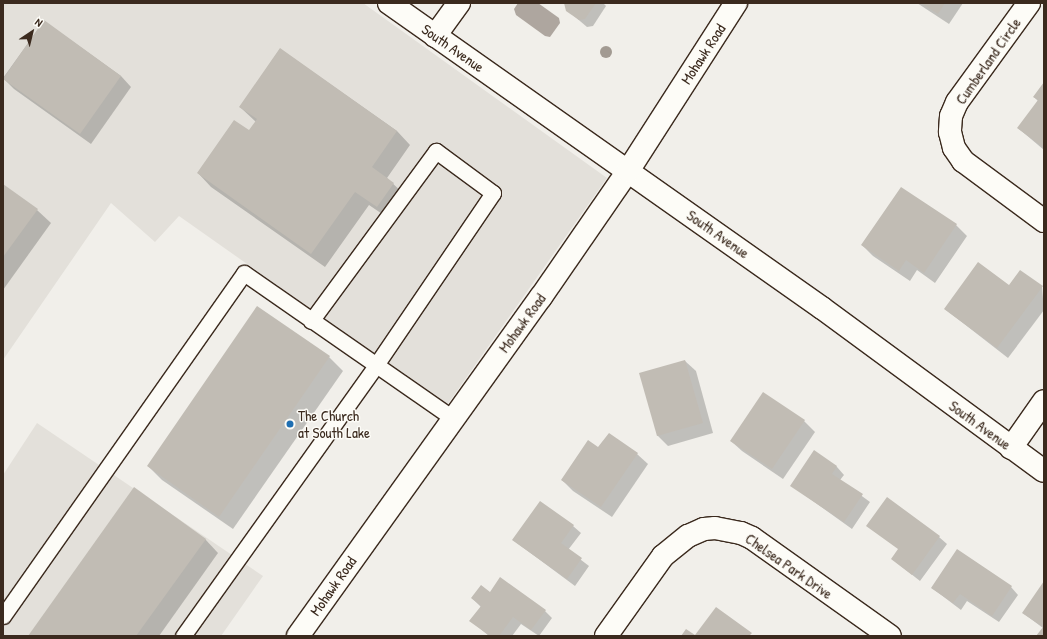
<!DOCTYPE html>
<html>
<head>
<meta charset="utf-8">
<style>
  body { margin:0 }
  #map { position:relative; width:1047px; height:639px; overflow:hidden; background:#f1efea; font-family:"Patrick Hand",sans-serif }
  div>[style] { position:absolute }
  .built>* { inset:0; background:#e3e0da }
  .water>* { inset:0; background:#aea69f }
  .shadow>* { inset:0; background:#0003 }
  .building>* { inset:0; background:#c1bcb4 }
  .roads { filter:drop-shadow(1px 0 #3b2a1e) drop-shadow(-1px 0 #3b2a1e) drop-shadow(0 1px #3b2a1e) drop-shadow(0 -1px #3b2a1e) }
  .service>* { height:15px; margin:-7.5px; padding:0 7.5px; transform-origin:7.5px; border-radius:7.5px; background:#fdfcf7 }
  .minor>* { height:22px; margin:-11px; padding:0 11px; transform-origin:11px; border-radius:11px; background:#fdfcf7 }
  .tertiary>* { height:22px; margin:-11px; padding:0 11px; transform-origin:11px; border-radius:11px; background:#fdfcf7 }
  .trees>* { width:12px; height:12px; margin:-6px; border-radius:50%; background:#a29a92 }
  .dots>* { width:11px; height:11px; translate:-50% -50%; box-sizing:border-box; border:2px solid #fdfcf7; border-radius:50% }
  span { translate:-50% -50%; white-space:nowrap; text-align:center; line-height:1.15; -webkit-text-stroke:3px #fdfcf7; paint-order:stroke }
  .street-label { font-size:15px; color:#3b2a1e }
  .poi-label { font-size:15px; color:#3b2a1e }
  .left { translate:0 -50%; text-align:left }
  .frame { position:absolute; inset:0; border:4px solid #3b2a1e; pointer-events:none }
  .north { position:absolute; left:12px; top:12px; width:40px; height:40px; -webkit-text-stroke:3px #fdfcf7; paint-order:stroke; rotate:35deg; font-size:11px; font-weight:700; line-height:16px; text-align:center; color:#3b2a1e }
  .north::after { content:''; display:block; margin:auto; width:14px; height:18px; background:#3b2a1e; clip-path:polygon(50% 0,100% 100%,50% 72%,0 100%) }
</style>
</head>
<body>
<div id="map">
  <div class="built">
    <div style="clip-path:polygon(363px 3px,607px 178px,447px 405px,179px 216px,155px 242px,111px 203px,3px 360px,4px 3px)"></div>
    <div style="clip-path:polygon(37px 423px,263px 576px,221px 636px,3px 636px,3px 475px)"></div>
  </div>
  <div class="water">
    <div style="clip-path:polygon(518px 3px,538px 3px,559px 18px,560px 23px,550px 37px,545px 36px,516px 15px,514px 9px)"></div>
  </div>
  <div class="shadow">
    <div style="clip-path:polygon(565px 3px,603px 3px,606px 6px,593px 26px,587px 27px,567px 10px)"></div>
    <div style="clip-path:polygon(917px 3px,963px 3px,949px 24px)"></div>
    <div style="clip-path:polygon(44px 21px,121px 76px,131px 87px,91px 144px,14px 89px,3px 78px)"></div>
    <div style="clip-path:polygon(280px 49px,397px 131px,410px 145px,387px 178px,407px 197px,391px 220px,369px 205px,325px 267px,211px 187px,198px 173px,250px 132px,256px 122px,240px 107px)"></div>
    <div style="clip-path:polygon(1044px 84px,1044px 150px,1018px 128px,1038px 101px,1034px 97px)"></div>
    <div style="clip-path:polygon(3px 185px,37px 210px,51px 223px,3px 290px)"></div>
    <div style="clip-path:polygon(956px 225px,967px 236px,935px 283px,917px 270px,910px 281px,873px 256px,862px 245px)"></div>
    <div style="clip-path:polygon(1009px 286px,1042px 287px,1044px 310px,1008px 358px,945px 309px)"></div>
    <div style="clip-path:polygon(329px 357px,343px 371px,233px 529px,162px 480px,148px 466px)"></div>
    <div style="clip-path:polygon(685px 361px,696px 371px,713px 433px,668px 446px,657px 435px)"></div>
    <div style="clip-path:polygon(804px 421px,815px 432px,783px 479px,742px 451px,731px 441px)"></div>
    <div style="clip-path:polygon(599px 449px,637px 454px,648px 464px,612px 517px,573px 491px,562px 480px)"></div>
    <div style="clip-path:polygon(814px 452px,837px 467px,844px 475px,840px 480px,870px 502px,852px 529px,792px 486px)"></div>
    <div style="clip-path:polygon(573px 526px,581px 533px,568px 550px,589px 566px,575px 586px,513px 540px)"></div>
    <div style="clip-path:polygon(867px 526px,939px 537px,947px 544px,920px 581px,892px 559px,903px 551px)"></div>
    <div style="clip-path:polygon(205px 539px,218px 553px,159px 636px,29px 636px)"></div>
    <div style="clip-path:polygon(1044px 583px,1044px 636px,1037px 636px,1043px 628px,1023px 613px)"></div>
    <div style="clip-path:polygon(1011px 587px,1018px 595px,999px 622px,967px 601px,961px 610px,932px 588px)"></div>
    <div style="clip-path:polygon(490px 593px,545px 611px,552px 618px,539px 636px,521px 624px,512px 636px,489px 636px,471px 621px,481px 607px,472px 598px)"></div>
  </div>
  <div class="building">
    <div style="clip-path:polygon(564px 3px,596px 3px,585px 19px,579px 20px,566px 11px)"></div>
    <div style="clip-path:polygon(921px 3px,945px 3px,938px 14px)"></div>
    <div style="clip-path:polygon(44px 20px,121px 76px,80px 134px,3px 79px)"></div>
    <div style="clip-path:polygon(280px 48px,397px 131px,372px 167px,394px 183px,377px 207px,355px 192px,311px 254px,197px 173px,234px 120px,249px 130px,257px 119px,239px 107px)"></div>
    <div style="clip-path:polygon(1044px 82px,1044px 148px,1017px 128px,1038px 100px,1033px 97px)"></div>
    <div style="clip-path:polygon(3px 184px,38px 209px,3px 257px)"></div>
    <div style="clip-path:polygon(901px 187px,957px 224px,924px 273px,906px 260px,899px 271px,861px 245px)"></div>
    <div style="clip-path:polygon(978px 262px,1009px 285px,1020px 270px,1043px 286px,997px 348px,944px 309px)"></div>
    <div style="clip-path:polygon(257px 306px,330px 356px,219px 517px,147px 466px)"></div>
    <div style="clip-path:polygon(685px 360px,703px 423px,657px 436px,639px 373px)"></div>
    <div style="clip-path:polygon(763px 392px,805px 420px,772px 469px,730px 441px)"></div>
    <div style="clip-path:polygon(609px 433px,638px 453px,601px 507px,561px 480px,588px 440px,598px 447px)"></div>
    <div style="clip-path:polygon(814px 450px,837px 466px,832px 474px,863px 494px,844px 522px,790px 486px)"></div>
    <div style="clip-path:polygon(134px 487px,206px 539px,136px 636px,28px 636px)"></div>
    <div style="clip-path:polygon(887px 497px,940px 536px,912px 575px,891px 559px,898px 549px,866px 526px)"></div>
    <div style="clip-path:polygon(540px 501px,574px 525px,561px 543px,582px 558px,567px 579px,512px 540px)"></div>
    <div style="clip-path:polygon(957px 549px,1012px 586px,992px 616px,960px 594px,953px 603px,931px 588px)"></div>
    <div style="clip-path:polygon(500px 577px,546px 610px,531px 630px,513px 617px,499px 636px,490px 636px,469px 621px,481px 606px,471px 598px,481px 585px,490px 592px)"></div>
    <div style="clip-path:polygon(1044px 581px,1044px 636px,1036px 636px,1043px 627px,1022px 613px)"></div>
    <div style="clip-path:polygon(716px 607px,752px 633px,749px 636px,681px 636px,686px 629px,695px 635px)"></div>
  </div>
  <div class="roads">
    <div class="service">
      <div style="left:3px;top:616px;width:419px;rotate:-54.9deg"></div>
      <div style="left:244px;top:273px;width:254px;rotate:34.8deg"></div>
      <div style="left:183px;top:636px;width:333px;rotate:-54.5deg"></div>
      <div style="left:376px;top:365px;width:208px;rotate:-55.8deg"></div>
      <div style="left:493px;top:193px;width:71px;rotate:-143.6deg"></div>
      <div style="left:436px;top:151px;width:211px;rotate:126.3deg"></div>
    </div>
    <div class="minor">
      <div style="left:1029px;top:3px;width:122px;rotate:126deg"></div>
      <div style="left:957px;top:102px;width:15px;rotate:113deg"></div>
      <div style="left:951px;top:116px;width:16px;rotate:94deg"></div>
      <div style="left:950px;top:132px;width:16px;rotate:76deg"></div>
      <div style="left:954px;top:148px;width:16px;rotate:55deg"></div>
      <div style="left:963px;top:161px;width:101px;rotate:36.5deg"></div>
      <div style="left:435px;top:36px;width:41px;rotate:-54deg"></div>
      <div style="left:1011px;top:448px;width:57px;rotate:-54.9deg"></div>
      <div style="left:606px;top:636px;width:98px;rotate:-54.5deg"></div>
      <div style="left:663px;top:556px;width:32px;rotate:-39deg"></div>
      <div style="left:688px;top:536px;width:17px;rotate:-24deg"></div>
      <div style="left:704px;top:529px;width:11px;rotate:-5deg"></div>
      <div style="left:715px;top:528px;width:26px;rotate:11deg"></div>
      <div style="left:741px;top:533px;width:12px;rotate:24deg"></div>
      <div style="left:752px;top:538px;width:169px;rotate:35.4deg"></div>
    </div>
    <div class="tertiary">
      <div style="left:389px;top:3px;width:530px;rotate:35.16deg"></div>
      <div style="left:822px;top:308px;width:275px;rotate:36.3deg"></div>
      <div style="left:298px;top:636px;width:417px;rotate:-54.4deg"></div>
      <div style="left:541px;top:297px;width:153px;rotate:-55.4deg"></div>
      <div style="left:628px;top:171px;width:200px;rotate:-57.3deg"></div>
    </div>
  </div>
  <div class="trees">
    <div style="left:606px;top:52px"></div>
  </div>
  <div class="dots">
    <div style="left:290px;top:424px;background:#1f6fb2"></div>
  </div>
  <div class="street-label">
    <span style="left:453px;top:48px;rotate:35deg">South Avenue</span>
    <span style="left:703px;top:54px;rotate:-57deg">Mohawk Road</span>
    <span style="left:988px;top:61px;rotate:-55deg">Cumberland Circle</span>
    <span style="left:718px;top:234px;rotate:35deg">South Avenue</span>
    <span style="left:522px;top:323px;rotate:-54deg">Mohawk Road</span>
    <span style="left:980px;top:425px;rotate:36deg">South Avenue</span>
    <span style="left:789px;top:566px;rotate:35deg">Chelsea Park Drive</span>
    <span style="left:333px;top:586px;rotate:-55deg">Mohawk Road</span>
  </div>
  <div class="poi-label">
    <span class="left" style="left:298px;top:424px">The Church<br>at South Lake</span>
  </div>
  <div class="frame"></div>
  <div class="north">N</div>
</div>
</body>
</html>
